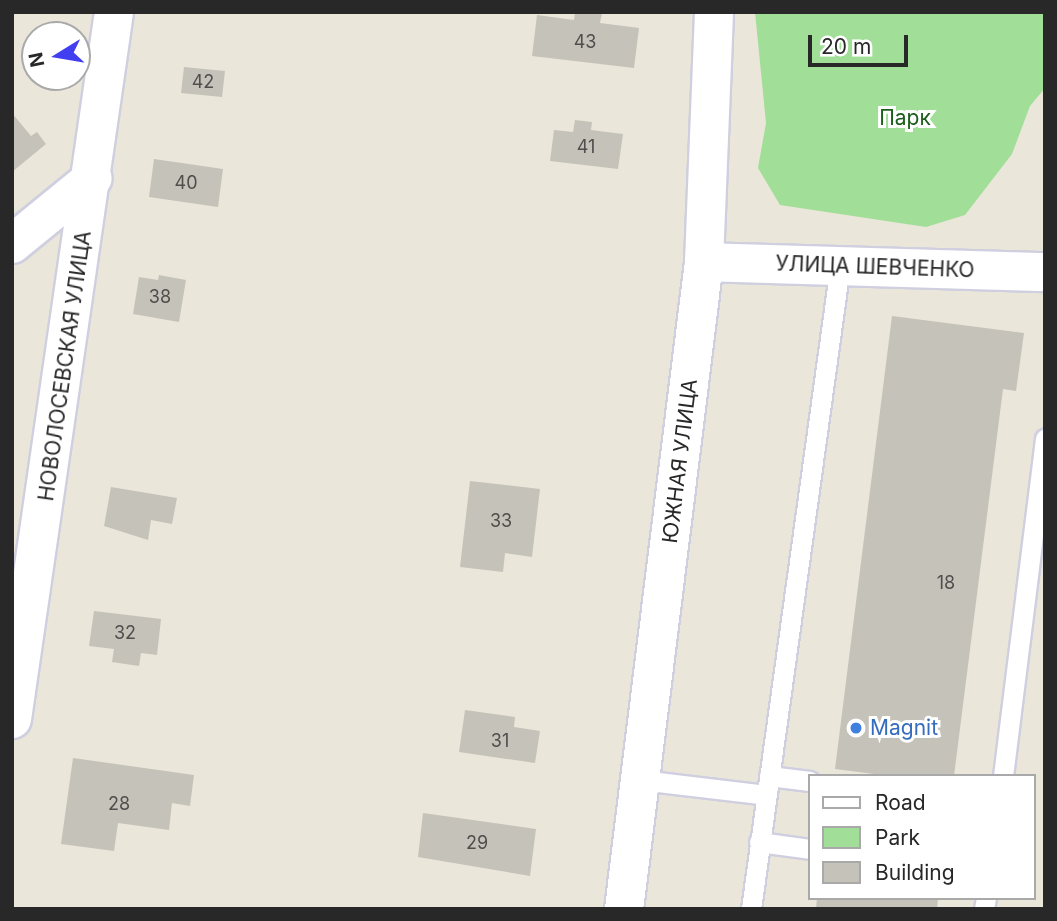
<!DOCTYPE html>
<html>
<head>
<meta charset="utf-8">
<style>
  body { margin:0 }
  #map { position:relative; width:1057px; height:921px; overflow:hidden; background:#eae6d9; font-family:Inter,sans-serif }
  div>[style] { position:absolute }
  .green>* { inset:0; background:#a1de98 }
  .building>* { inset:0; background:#c5c2b9 }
  .roads { filter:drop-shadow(2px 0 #cfcfe0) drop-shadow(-2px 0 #cfcfe0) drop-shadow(0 2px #cfcfe0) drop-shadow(0 -2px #cfcfe0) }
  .service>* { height:19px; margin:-9.5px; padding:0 9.5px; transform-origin:9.5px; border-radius:9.5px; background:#fff }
  .minor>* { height:38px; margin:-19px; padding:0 19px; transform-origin:19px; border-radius:19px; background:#fff }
  .dots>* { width:19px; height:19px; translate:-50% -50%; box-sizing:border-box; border:4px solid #fff; border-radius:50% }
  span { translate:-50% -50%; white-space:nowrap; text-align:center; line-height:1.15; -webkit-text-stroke:6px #fff; paint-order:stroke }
  .number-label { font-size:18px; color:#4f4e4c }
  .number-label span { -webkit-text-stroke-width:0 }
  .park-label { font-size:21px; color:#1c601c }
  .street-label { font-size:21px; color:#282828 }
  .shop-label { font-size:21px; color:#366cbe }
  .left { translate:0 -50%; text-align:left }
  .frame { position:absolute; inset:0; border:14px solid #282828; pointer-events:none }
  .legend { position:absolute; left:808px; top:774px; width:228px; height:126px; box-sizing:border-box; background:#fff; border:2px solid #a9a9a9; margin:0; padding:9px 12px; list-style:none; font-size:21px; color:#282828 }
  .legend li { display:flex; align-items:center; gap:14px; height:35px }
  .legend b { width:35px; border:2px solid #a9a9a9 }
  .north { position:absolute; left:21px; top:21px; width:70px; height:70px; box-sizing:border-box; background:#fff; border:2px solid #a9a9a9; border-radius:50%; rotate:259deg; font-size:19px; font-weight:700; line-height:28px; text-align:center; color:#282828 }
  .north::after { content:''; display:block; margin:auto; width:24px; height:32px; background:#423ff1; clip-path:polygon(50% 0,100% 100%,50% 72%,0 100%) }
  .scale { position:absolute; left:808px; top:35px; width:100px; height:32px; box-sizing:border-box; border:4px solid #282828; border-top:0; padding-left:9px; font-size:21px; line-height:24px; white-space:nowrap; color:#282828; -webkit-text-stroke:5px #fff; paint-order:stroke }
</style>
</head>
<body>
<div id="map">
  <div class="green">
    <div style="clip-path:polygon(755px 12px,1045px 12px,1045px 88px,1030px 106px,1012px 154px,965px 215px,926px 227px,780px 205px,758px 168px,766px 123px)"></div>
  </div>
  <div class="building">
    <div style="clip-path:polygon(575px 12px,602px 13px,600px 23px,639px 28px,634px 68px,532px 56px,537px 15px,574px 20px)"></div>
    <div style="clip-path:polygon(184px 67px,225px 71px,222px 97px,181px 93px)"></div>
    <div style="clip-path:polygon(12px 113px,31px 136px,37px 132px,46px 144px,12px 172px)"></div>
    <div style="clip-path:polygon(575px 120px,592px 122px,591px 130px,623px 134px,618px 169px,550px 161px,554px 130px,573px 132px)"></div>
    <div style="clip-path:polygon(154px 159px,223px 169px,218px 207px,149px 197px)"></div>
    <div style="clip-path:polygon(159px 275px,186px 280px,179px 322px,133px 314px,139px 277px,158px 280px)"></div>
    <div style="clip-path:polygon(892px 316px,1024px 333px,1016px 391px,1003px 389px,954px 776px,890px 776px,835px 769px)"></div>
    <div style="clip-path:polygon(470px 481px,540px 489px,532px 557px,505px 553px,503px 572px,460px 567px)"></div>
    <div style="clip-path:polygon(111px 487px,177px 498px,172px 524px,151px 520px,148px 540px,104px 526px)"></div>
    <div style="clip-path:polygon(94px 611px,161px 619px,157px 655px,141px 653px,139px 666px,112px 662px,114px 649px,89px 646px)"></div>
    <div style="clip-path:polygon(465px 710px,515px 717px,514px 727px,540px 731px,535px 763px,459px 752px)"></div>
    <div style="clip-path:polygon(73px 758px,194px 775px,190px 806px,172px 803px,169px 830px,118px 823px,114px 851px,61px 844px)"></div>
    <div style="clip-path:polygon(423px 813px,536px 829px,530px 876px,418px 857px)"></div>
    <div style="clip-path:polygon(817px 898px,938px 898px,937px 909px,816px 909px)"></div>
  </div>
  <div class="roads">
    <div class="service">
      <div style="left:769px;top:776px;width:41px;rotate:7deg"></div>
      <div style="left:1003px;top:776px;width:340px;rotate:-82.9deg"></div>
      <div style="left:641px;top:780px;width:126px;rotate:6.8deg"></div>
      <div style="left:759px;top:842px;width:51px;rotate:7.8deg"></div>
      <div style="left:751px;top:909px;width:649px;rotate:-82.12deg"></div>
      <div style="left:984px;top:909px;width:11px;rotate:-80deg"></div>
    </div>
    <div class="minor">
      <div style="left:12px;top:244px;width:104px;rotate:-39.2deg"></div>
      <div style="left:704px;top:262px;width:341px;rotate:1.7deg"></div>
      <div style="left:12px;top:719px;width:714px;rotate:-81.79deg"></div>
      <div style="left:624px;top:909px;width:652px;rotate:-82.95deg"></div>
      <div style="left:704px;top:262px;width:250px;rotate:-87.7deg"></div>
    </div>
  </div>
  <div class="dots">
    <div style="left:856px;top:728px;background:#3f7fe0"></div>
  </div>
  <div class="number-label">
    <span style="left:585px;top:42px">43</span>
    <span style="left:203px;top:82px">42</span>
    <span style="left:586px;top:147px">41</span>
    <span style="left:186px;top:183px">40</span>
    <span style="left:160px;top:297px">38</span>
    <span style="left:501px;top:521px">33</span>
    <span style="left:946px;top:583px">18</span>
    <span style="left:125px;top:633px">32</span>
    <span style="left:500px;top:741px">31</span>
    <span style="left:119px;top:804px">28</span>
    <span style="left:477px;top:843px">29</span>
  </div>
  <div class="park-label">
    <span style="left:905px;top:118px">Парк</span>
  </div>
  <div class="street-label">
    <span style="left:875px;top:267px;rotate:2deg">УЛИЦА ШЕВЧЕНКО</span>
    <span style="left:65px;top:366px;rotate:-82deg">НОВОЛОСЕВСКАЯ УЛИЦА</span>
    <span style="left:680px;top:461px;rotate:-83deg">ЮЖНАЯ УЛИЦА</span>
  </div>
  <div class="shop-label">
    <span class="left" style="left:870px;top:728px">Magnit</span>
  </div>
  <div class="frame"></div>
  <ul class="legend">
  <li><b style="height:9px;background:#fff"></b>Road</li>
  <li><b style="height:19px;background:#a1de98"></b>Park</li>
  <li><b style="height:19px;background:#c5c2b9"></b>Building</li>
  </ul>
  <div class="north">N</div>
  <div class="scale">20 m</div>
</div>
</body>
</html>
